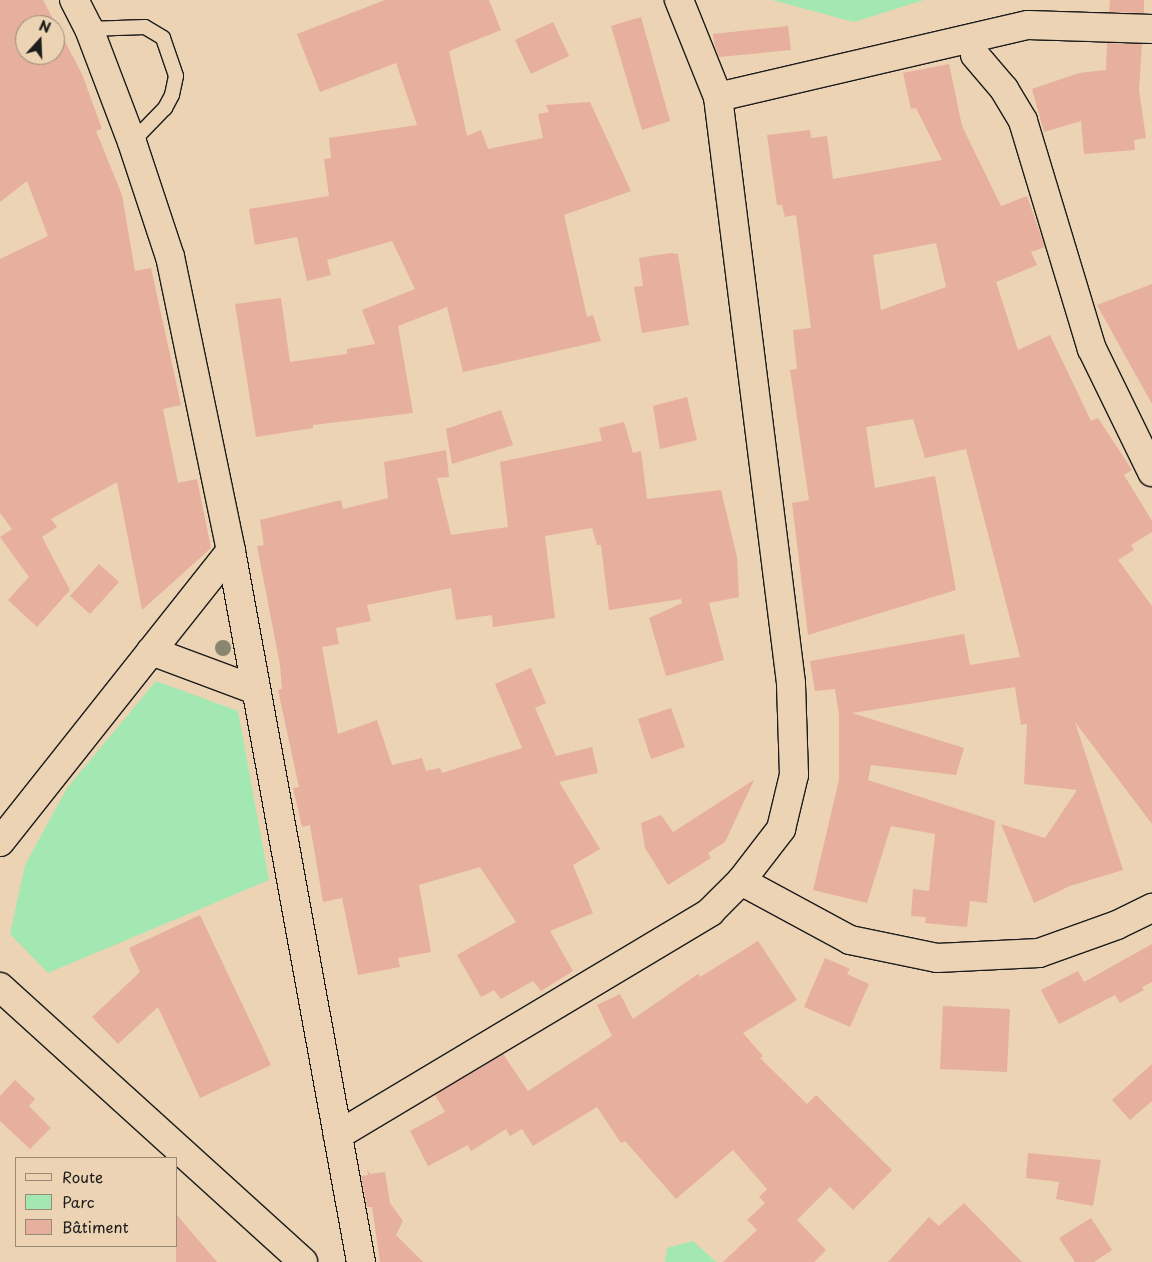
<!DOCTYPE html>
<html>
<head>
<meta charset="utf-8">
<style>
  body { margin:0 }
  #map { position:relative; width:1152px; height:1262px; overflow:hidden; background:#ebd3b3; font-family:"Playpen Sans",sans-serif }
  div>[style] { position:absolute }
  .green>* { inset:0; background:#a3e8b3 }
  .building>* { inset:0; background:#e7af9e }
  .roads { filter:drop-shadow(1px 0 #1c1c1c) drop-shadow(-1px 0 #1c1c1c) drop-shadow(0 1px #1c1c1c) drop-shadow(0 -1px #1c1c1c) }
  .lane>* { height:14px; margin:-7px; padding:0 7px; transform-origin:7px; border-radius:7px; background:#ebd3b3 }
  .street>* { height:28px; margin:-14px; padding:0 14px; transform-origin:14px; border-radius:14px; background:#ebd3b3 }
  .secondary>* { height:28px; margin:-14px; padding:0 14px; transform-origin:14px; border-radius:14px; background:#ebd3b3 }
  .trees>* { width:16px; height:16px; margin:-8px; border-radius:50%; background:#888570 }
  span { translate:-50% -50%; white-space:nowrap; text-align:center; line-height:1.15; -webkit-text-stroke:4px #ebd3b3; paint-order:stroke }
  .legend { position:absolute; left:15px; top:1157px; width:162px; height:90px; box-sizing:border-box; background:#ebd3b3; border:1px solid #988a77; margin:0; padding:6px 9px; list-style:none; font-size:15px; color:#1c1c1c }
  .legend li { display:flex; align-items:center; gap:10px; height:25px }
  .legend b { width:25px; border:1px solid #988a77 }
  .north { position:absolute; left:15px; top:15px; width:50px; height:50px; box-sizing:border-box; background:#ebd3b3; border:1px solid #988a77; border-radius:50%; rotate:20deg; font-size:14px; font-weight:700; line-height:20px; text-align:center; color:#1c1c1c }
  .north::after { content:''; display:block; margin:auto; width:18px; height:22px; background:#1c1c1c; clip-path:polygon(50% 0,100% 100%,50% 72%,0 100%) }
</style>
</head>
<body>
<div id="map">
  <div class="green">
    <div style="clip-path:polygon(772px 0,924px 0,854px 22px)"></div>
    <div style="clip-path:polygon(156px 681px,238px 711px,269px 880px,48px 973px,10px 934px,25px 865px,67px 788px)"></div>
    <div style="clip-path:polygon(693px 1241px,716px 1262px,665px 1262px,667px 1248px)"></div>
  </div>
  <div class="building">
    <div style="clip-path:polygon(evenodd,0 0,43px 0,82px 74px,102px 129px,96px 131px,122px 195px,135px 271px,151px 268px,181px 405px,163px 409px,178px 483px,197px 479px,211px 548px,142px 610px,117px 482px,51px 519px,57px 527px,42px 537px,70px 590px,37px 627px,8px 600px,29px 577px,0 537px,12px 529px,0 513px,0 259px,48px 236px,27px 181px,0 202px,0 0,25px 25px,55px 25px,55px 55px,25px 55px,25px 25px)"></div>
    <div style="clip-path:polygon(385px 0,489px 0,501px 30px,449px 51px,467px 136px,481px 130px,488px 149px,543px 138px,538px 114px,549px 112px,546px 105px,590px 102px,631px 191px,564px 215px,587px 317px,593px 315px,601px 341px,463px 372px,447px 307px,398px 326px,413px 413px,313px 425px,313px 428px,256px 437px,235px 304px,281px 298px,290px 362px,347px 354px,347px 349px,375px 344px,362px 310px,415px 289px,392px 241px,327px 260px,331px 275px,307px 281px,297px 237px,255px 245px,249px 209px,329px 196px,324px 159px,331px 158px,329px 138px,417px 125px,396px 63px,320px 92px,297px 34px)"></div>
    <div style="clip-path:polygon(1110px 0,1144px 0,1144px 13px,1109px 12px)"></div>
    <div style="clip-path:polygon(641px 17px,670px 121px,642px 130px,611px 26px)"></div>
    <div style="clip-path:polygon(553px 22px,569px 56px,531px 74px,515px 40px)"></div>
    <div style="clip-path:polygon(788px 26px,791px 50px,719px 57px,715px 47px,713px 34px)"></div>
    <div style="clip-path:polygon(1107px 43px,1142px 44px,1139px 90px,1146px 138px,1134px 140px,1135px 150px,1084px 154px,1081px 121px,1044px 132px,1032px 89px,1079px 73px,1106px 70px)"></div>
    <div style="clip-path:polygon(evenodd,949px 64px,962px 126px,1001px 206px,1027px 196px,1045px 247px,1031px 252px,1037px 265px,996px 282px,1018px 350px,1050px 335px,1091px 421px,1098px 418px,1132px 470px,1124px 475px,1152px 521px,1152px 532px,1131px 545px,1134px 550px,1118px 560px,1152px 606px,1152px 824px,1075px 722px,1123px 870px,1070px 886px,1034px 903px,1001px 824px,1045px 838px,1077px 790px,1024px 784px,1027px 724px,1021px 725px,1015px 687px,852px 713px,964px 748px,956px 775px,871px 765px,868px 780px,995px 821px,987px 903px,970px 901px,967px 927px,925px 923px,926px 917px,911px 916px,913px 889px,929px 891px,935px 834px,891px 826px,867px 903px,813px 890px,839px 780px,839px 715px,835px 689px,815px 691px,810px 661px,964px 634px,970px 665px,1020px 657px,966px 449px,925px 458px,913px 419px,866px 427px,875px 488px,935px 476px,956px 590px,808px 635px,792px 503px,809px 500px,790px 370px,797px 369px,793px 330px,811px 328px,796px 215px,785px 217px,782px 205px,777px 205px,767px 135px,810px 130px,811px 138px,827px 136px,833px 179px,942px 160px,916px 108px,911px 109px,903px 73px,949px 64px,936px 243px,946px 287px,881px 310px,873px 255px,936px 243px)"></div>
    <div style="clip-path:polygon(670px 253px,678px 254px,689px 325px,642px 333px,634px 287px,643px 286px,639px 258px)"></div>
    <div style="clip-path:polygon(1152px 284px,1152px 404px,1097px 305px)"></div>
    <div style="clip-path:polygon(687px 397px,697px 440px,660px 449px,653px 406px)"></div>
    <div style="clip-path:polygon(501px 410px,513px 445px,452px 464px,446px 429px)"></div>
    <div style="clip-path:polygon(624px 422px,633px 453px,641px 451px,647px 499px,721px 490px,737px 557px,739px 597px,709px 603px,724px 660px,666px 676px,649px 618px,682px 603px,681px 599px,609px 610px,601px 545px,597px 545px,592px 528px,545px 536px,555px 618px,493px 627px,492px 615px,456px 620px,451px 588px,367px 605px,371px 621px,336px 628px,339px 644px,322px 647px,338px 734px,377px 720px,392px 765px,422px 758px,426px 771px,440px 768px,442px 773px,522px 748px,495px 684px,531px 668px,546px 703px,535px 708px,556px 756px,592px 747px,598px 773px,559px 782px,600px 849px,573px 865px,593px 913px,550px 931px,573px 971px,541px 991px,533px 981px,501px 999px,494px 990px,481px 997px,457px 955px,516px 922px,480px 867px,419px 885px,431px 952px,398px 958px,400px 967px,358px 975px,342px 898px,323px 902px,310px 825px,302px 827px,293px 788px,299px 787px,278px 690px,282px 689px,280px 665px,257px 546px,264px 545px,260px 520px,341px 500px,343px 509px,388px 498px,384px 462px,446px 450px,449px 477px,437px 478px,451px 535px,508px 527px,500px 462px,602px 441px,599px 428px)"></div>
    <div style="clip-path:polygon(99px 564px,119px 582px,90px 614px,70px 596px)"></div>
    <div style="clip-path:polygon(671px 708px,685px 747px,651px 759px,638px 719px)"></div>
    <div style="clip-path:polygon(754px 780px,725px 842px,708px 853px,711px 858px,668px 885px,645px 848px,641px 823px,661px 815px,673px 832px)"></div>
    <div style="clip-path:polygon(200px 915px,271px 1065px,200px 1098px,158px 1007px,118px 1044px,92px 1017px,140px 972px,129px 948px)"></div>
    <div style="clip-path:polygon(758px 941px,797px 1000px,743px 1033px,763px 1056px,760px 1058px,807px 1104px,816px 1095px,892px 1170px,853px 1210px,830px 1187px,797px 1220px,826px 1250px,814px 1262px,723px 1262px,757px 1230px,747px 1220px,765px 1203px,759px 1197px,767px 1189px,733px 1150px,676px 1199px,625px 1141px,621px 1143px,597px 1107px,533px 1146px,522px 1129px,510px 1136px,506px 1129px,471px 1151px,468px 1145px,428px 1166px,410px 1131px,445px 1112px,435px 1095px,503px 1054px,528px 1091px,612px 1036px,597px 1005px,620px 994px,633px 1019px,698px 974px,700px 977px)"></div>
    <div style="clip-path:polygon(1152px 944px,1152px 982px,1142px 987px,1144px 990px,1120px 1003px,1115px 995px,1059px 1024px,1041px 990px,1078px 971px,1084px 982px)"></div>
    <div style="clip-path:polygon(825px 958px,850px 969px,847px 974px,869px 984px,850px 1027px,804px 1007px)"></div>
    <div style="clip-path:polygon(943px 1006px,1010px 1009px,1007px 1072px,940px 1069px)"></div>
    <div style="clip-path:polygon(1152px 1064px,1152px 1101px,1130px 1120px,1112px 1100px)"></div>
    <div style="clip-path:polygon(15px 1080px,35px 1099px,29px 1106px,51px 1128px,30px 1149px,0 1121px,0 1096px)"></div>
    <div style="clip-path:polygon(1028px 1153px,1101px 1160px,1093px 1206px,1056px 1199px,1059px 1182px,1026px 1178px)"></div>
    <div style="clip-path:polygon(367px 1170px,370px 1174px,385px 1172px,390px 1203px,403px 1221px,396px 1235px,423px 1262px,380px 1262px,372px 1207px,367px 1207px,361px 1176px,368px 1175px)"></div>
    <div style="clip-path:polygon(964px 1203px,1022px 1262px,888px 1262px,929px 1217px,939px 1226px)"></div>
    <div style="clip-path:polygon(176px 1214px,217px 1262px,176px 1262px)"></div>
    <div style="clip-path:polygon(1091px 1218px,1112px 1250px,1094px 1262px,1075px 1262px,1059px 1238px)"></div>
  </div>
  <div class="roads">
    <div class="lane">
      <div style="left:89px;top:29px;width:56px;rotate:-2deg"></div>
      <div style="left:145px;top:27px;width:21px;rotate:31deg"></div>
      <div style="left:163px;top:38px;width:40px;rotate:71.1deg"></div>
      <div style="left:176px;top:76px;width:19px;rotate:102deg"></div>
      <div style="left:172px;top:95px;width:15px;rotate:118deg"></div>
      <div style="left:165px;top:108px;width:47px;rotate:134.1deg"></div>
    </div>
    <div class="street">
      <div style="left:975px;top:55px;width:45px;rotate:49.5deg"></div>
      <div style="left:1004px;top:89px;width:37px;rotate:59deg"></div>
      <div style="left:1023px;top:121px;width:238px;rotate:73.2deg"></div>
      <div style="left:1092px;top:349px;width:137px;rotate:64deg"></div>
      <div style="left:718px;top:97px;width:318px;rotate:-13.1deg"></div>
      <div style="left:1028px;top:25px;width:124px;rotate:1.8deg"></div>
      <div style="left:741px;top:881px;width:124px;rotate:28.4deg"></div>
      <div style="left:850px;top:940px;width:89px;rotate:11.7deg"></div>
      <div style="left:937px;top:958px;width:102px;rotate:-2.8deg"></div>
      <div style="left:1039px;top:953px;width:83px;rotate:-19.7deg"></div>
      <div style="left:1117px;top:925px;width:39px;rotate:-26deg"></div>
      <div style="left:338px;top:1135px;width:434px;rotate:-30.9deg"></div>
      <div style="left:710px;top:912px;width:44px;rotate:-45deg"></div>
      <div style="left:741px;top:881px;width:66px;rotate:-52.4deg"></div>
      <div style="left:781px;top:829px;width:56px;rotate:-76.5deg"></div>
      <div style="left:794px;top:775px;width:92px;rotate:-91.9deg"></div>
      <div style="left:791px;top:683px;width:591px;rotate:-97.1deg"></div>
      <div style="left:718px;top:97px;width:105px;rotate:-111.9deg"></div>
    </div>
    <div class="secondary">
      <div style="left:231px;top:551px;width:723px;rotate:79.64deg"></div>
      <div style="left:151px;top:651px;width:112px;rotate:20.4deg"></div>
      <div style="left:0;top:842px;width:372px;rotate:-51.6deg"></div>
      <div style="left:231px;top:551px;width:300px;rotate:-101.7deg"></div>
      <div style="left:170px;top:257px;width:121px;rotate:-108.3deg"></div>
      <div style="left:132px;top:142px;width:121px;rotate:-110.8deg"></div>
      <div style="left:89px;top:29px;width:33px;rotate:-117deg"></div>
      <div style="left:0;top:987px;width:409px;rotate:42.2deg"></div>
    </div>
  </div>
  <div class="trees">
    <div style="left:223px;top:648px"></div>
  </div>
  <ul class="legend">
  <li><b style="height:6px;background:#ebd3b3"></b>Route</li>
  <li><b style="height:14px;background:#a3e8b3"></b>Parc</li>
  <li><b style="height:14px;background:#e7af9e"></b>Bâtiment</li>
  </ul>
  <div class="north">N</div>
</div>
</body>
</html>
